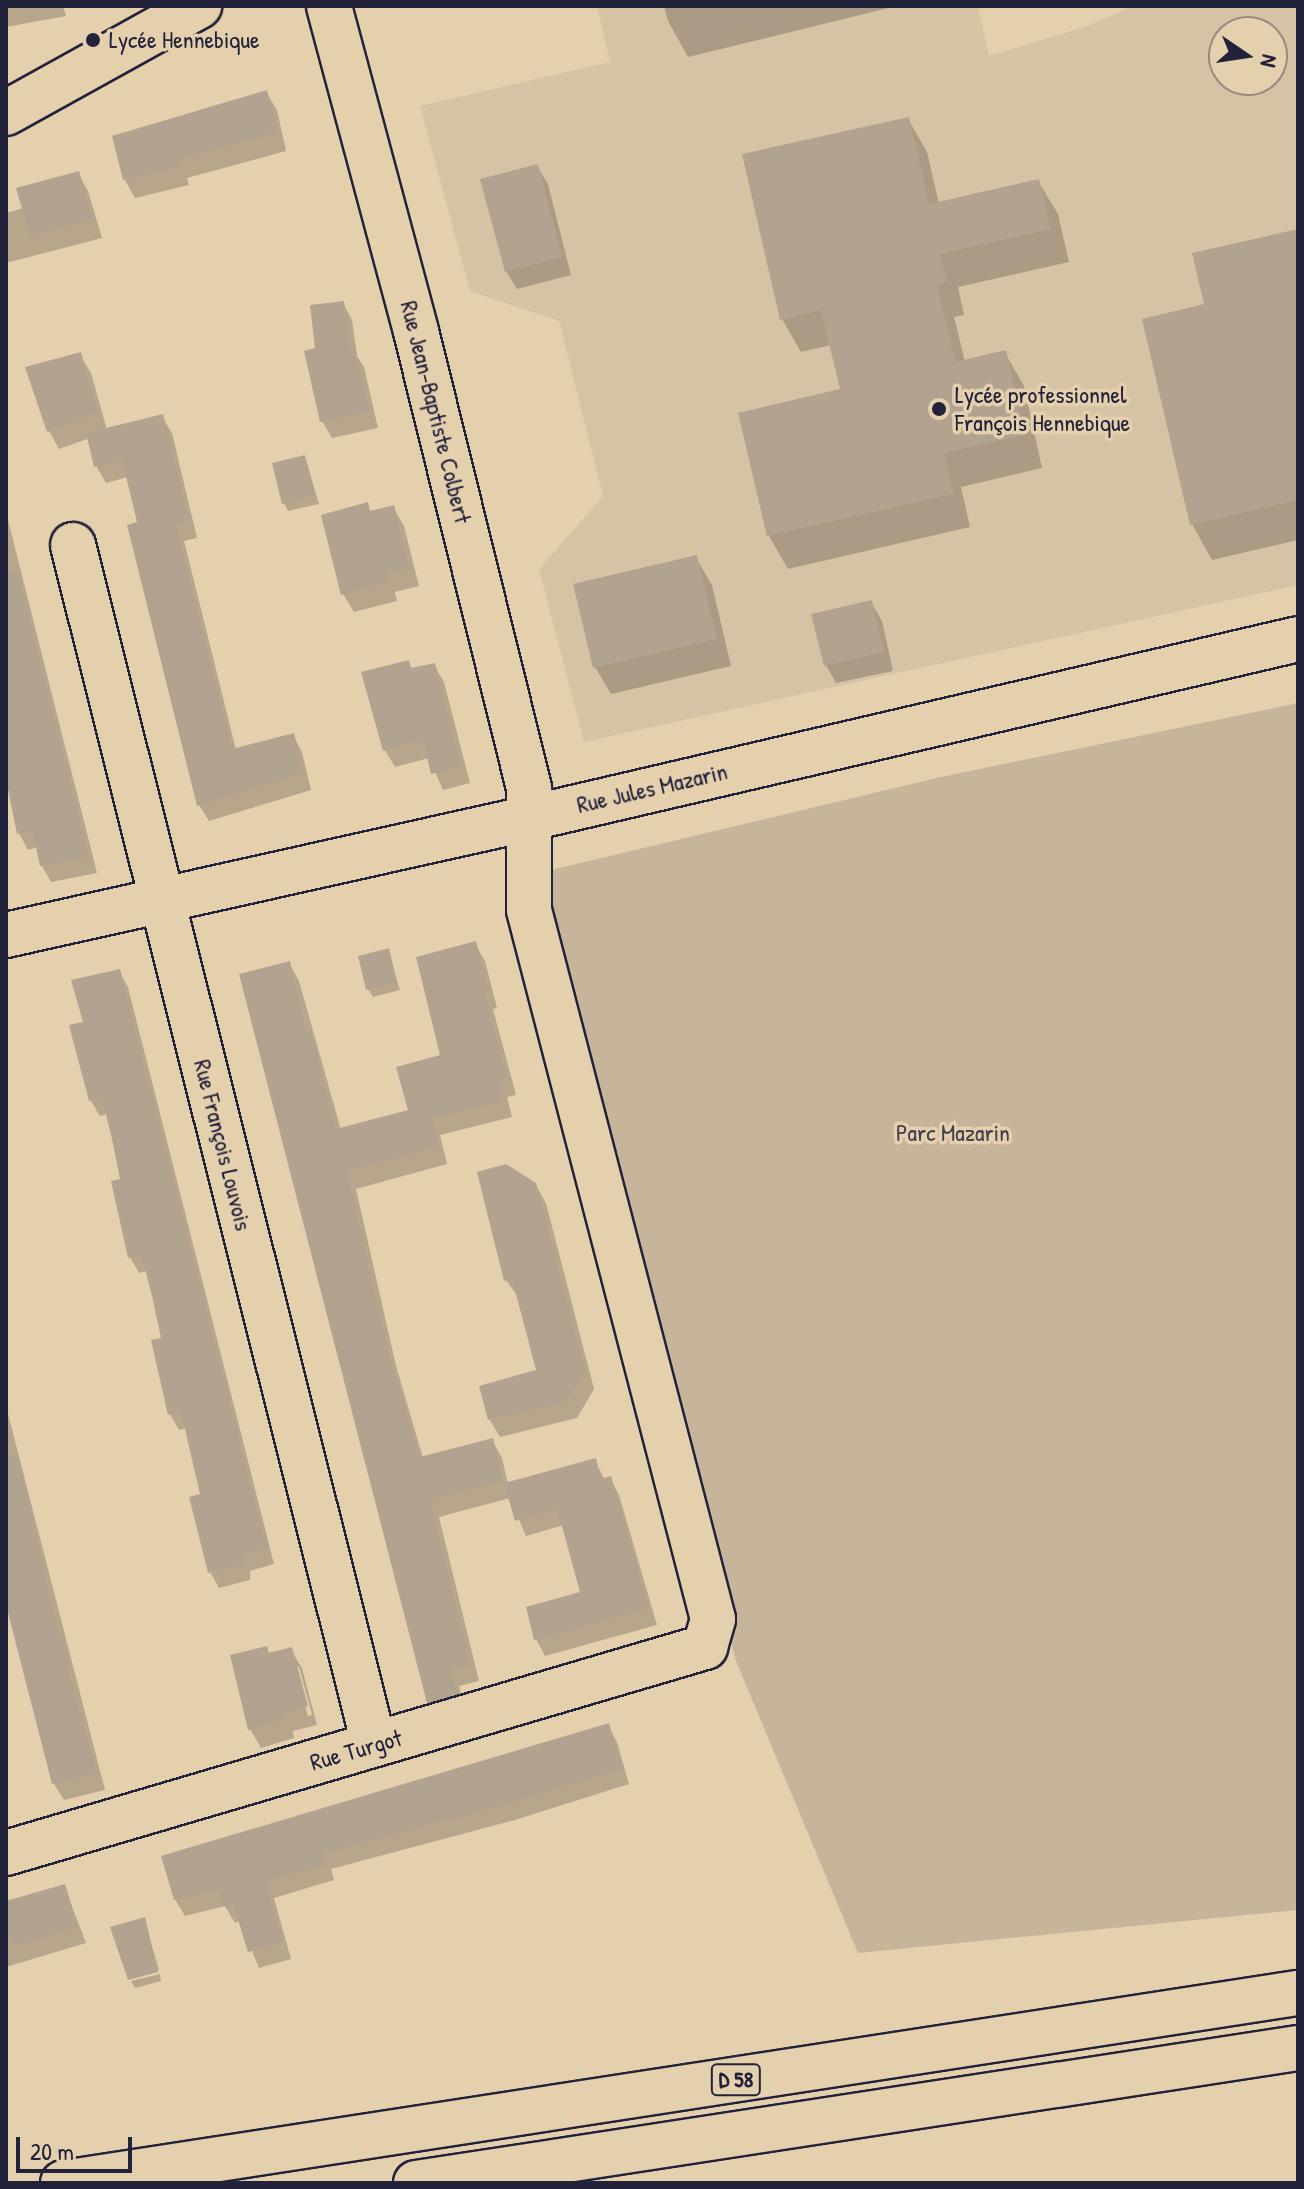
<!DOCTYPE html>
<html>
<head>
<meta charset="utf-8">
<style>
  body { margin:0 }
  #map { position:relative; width:1304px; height:2189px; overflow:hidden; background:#e5d0ae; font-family:"Patrick Hand",sans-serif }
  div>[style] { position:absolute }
  .built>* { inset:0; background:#d6c2a5 }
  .green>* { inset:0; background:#c6b49b }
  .shadow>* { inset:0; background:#0003 }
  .building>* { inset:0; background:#b2a290 }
  .roads { filter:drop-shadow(2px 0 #22223b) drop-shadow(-2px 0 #22223b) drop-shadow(0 2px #22223b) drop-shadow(0 -2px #22223b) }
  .minor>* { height:44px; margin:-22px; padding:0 22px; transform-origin:22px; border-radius:22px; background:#e5d0ae }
  .highway>* { height:44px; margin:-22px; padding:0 22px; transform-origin:22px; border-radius:22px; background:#e5d0ae }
  .dots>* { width:22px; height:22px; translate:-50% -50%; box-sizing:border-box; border:4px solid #e5d0ae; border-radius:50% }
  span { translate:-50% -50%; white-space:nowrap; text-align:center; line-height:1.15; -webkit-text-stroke:7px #e5d0ae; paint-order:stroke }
  .shield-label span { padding:2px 6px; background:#e5d0ae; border:2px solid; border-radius:6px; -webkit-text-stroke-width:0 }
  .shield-label { font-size:22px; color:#22223b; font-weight:700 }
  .poi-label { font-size:24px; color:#22223b }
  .left { translate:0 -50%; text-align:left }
  .street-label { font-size:24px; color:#22223b }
  .park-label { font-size:24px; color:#433f4e }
  .frame { position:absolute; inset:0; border:8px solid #22223b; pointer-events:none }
  .north { position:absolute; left:1208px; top:16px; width:80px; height:80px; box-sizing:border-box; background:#e5d0ae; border:2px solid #978a80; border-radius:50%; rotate:103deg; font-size:22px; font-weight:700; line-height:32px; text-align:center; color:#22223b }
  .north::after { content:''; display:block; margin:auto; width:28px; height:36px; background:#22223b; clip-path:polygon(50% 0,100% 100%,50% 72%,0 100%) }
  .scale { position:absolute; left:16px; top:2137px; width:116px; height:36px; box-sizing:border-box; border:4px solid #22223b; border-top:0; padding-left:10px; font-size:24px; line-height:28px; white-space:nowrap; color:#22223b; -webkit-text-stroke:6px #e5d0ae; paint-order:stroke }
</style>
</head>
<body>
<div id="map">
  <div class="built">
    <div style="clip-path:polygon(evenodd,597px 6px,978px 6px,989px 56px,1091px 25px,1132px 6px,1298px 6px,1298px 585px,584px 742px,539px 569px,603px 496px,559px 321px,470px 291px,420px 106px,610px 62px,597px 6px,1224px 32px,1272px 32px,1272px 80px,1224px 80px,1224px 32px)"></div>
  </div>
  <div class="green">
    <div style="clip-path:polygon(1298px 703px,1298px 1910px,858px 1953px,736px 1661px,530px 875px,941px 777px)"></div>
  </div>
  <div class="shadow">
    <div style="clip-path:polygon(6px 6px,63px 6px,66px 16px,6px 27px)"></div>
    <div style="clip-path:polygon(664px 6px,897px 6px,688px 57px,668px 21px)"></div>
    <div style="clip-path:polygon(266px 92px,277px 110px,286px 151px,187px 178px,189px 185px,135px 198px,125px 180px)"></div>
    <div style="clip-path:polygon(908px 119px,927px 152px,939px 204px,1038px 181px,1058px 214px,1069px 262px,958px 287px,964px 315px,954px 317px,965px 362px,1005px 353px,1024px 386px,1042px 468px,961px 487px,970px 527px,788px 569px,769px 536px,740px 415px,842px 391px,831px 345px,801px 352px,782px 319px)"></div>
    <div style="clip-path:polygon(537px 166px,548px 184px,571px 275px,517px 289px,506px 271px)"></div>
    <div style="clip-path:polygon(78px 173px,88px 191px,102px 238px,6px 263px,6px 213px,24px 208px)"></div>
    <div style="clip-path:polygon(1298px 231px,1298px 540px,1212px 560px,1192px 524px)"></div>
    <div style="clip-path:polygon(343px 303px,352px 320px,357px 356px,364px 367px,378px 428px,332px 438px,322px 421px,318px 350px)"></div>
    <div style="clip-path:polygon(80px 355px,91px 373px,107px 430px,162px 417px,172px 433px,197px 538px,184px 541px,236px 750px,293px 735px,302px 752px,311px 790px,209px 821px,199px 805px,128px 477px,106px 483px,96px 466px,90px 438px,59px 449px,49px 431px)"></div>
    <div style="clip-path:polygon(304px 457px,319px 504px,288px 511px,284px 503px)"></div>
    <div style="clip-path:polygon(367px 505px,372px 513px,393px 507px,404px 526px,419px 586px,395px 592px,397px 601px,354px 612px,343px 594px)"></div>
    <div style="clip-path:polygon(6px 512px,97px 873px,51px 882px,42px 866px,38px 847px,28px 850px,19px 833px,6px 770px)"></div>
    <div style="clip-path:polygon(696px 558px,712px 585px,731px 666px,611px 694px,595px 667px)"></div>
    <div style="clip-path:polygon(871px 602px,882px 621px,893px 671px,836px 683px,826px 665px)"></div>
    <div style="clip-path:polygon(408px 662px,412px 670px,434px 665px,444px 682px,470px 783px,443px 790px,429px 758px,395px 767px,385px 750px)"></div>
    <div style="clip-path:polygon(475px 944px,485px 961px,497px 1008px,493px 1009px,516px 1095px,507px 1097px,512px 1117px,440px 1135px,447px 1164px,356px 1189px,396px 1366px,423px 1458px,492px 1440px,502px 1458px,508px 1484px,595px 1461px,605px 1480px,610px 1478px,619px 1495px,657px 1625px,545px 1656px,536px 1639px,583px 1594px,564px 1525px,526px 1536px,510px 1498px,439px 1517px,479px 1681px,459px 1686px,466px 1712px,439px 1720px,429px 1702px,289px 963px,299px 981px,341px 1130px,410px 1111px,442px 1056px)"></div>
    <div style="clip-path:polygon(388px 951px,400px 990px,373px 997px,368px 989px)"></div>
    <div style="clip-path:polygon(119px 971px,128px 987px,274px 1564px,250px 1571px,250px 1580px,219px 1588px,210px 1572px,203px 1496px,187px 1428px,179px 1430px,170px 1414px,164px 1339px,147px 1271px,139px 1273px,130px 1257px,122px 1181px,107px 1114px,100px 1116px,91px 1101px,85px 1024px)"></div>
    <div style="clip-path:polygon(535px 1184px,546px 1203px,594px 1389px,577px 1418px,500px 1437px,490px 1420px,481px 1387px,538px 1371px,518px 1297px,506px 1280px)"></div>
    <div style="clip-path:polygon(6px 1406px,105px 1790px,64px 1800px,54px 1784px,6px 1595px)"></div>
    <div style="clip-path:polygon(evenodd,291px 1650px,302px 1668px,317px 1725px,293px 1731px,294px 1738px,261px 1748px,250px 1729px,232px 1657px,291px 1650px,295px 1667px,299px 1667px,312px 1715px,308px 1716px,295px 1667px)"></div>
    <div style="clip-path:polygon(608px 1726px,617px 1742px,629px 1784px,518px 1819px,331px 1869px,334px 1880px,274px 1898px,291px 1959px,259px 1968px,240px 1921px,235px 1923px,225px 1906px,185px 1916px,175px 1899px)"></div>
    <div style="clip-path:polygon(64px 1886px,86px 1943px,6px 1967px,6px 1903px)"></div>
    <div style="clip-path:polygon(144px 1920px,159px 1970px,129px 1978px)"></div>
    <div style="clip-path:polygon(160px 1974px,161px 1981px,135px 1988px,131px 1981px)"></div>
  </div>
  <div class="building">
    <div style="clip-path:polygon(267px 90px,277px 132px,178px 159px,180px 167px,123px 180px,112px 136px)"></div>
    <div style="clip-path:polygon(909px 117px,929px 204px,1039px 179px,1051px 229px,940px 254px,947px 282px,937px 284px,955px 362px,1006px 350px,1025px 435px,944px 453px,953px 494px,767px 536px,738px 413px,840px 389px,821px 310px,780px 320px,742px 154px)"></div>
    <div style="clip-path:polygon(538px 164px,562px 257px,505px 272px,480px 179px)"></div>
    <div style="clip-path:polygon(79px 171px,93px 219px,30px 236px,16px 188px)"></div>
    <div style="clip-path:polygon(1298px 229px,1298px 500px,1190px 525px,1142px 319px,1204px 304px,1192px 253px)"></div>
    <div style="clip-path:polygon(344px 301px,350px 349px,355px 348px,370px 411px,320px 422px,304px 351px,315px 348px,310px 305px)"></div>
    <div style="clip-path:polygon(81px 352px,98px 413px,47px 432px,25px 367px)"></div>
    <div style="clip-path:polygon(163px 414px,189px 521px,176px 524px,232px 749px,294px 733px,303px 773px,197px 806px,127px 525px,137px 522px,122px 460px,94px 467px,86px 433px)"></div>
    <div style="clip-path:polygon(305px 455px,316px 495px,282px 504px,272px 463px)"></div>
    <div style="clip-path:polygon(368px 502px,370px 511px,394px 505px,410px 568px,386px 574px,388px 582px,341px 595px,321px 515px)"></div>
    <div style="clip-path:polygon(697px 555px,717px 639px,593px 668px,573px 584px)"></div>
    <div style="clip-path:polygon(18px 572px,89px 857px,40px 866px,32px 830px,17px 834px,6px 780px,6px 573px)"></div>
    <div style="clip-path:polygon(872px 600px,884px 652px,824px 666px,811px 614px)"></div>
    <div style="clip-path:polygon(409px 660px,411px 668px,435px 663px,461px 766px,431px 774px,423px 740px,383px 751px,361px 672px)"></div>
    <div style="clip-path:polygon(476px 941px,489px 990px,484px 991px,507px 1077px,498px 1080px,503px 1100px,431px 1118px,439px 1146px,347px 1171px,387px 1346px,420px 1457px,493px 1438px,503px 1480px,430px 1500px,470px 1664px,451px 1669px,457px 1694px,427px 1703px,239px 974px,290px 961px,306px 1031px,311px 1030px,336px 1129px,408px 1110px,396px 1067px,440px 1055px,416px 957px)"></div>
    <div style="clip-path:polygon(389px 948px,397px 982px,366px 990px,358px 956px)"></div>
    <div style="clip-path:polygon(120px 969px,267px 1548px,243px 1555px,246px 1563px,208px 1573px,189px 1497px,200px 1494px,181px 1412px,168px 1415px,151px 1340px,161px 1338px,152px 1296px,141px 1254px,128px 1258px,111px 1181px,120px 1179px,112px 1139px,102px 1098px,89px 1101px,69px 1025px,83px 1022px,71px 980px)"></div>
    <div style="clip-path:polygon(506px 1164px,536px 1183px,585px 1370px,567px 1401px,488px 1420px,479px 1386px,536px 1370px,512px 1279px,504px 1281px,477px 1172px)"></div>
    <div style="clip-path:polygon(18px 1456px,60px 1639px,64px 1638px,72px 1668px,68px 1669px,97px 1773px,52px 1784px,6px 1605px,6px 1457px)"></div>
    <div style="clip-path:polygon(596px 1458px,601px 1479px,611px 1476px,649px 1608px,534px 1640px,526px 1607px,580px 1592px,557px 1508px,515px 1521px,504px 1483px)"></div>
    <div style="clip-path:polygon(267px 1646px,269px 1653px,292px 1647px,308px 1706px,284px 1713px,285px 1720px,248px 1730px,230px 1655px)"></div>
    <div style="clip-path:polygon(609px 1723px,622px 1768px,508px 1804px,323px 1853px,326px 1864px,266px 1882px,283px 1942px,248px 1952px,233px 1904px,223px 1907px,218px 1889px,174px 1900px,161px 1856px)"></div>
    <div style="clip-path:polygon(65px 1884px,78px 1926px,15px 1946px,6px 1933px,6px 1901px)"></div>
    <div style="clip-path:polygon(145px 1917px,158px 1972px,128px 1980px,110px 1927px)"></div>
  </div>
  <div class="roads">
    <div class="minor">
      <div style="left:6px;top:113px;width:221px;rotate:-29deg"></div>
      <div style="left:73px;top:545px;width:1236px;rotate:75.91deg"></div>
      <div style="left:6px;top:935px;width:533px;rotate:-12.58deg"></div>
      <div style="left:526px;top:819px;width:793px;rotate:-13.12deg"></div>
      <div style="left:6px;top:1853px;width:729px;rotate:-16.42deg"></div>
      <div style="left:705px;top:1647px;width:29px;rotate:-74deg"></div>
      <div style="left:713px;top:1619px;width:732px;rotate:-104.55deg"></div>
      <div style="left:529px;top:910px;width:122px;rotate:-90deg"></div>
      <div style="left:529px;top:788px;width:471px;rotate:-103.9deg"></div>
      <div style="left:416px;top:331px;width:336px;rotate:-105deg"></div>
    </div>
    <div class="highway">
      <div style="left:63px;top:2183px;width:1250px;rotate:-8.75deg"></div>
      <div style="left:416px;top:2183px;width:892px;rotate:-8.7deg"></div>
    </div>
  </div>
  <div class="dots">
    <div style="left:93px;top:40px;background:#22223b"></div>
    <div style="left:939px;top:409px;background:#22223b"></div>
  </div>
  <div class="shield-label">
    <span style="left:736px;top:2080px">D 58</span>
  </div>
  <div class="poi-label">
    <span class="left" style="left:109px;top:40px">Lycée Hennebique</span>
    <span class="left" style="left:955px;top:409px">Lycée professionnel<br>François Hennebique</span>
  </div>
  <div class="street-label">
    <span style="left:436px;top:412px;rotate:76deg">Rue Jean-Baptiste Colbert</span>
    <span style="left:652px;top:788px;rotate:-13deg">Rue Jules Mazarin</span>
    <span style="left:223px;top:1145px;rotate:76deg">Rue François Louvois</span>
    <span style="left:356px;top:1750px;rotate:-16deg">Rue Turgot</span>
  </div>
  <div class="park-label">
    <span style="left:953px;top:1133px">Parc Mazarin</span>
  </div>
  <div class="frame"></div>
  <div class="north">N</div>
  <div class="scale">20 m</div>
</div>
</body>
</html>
